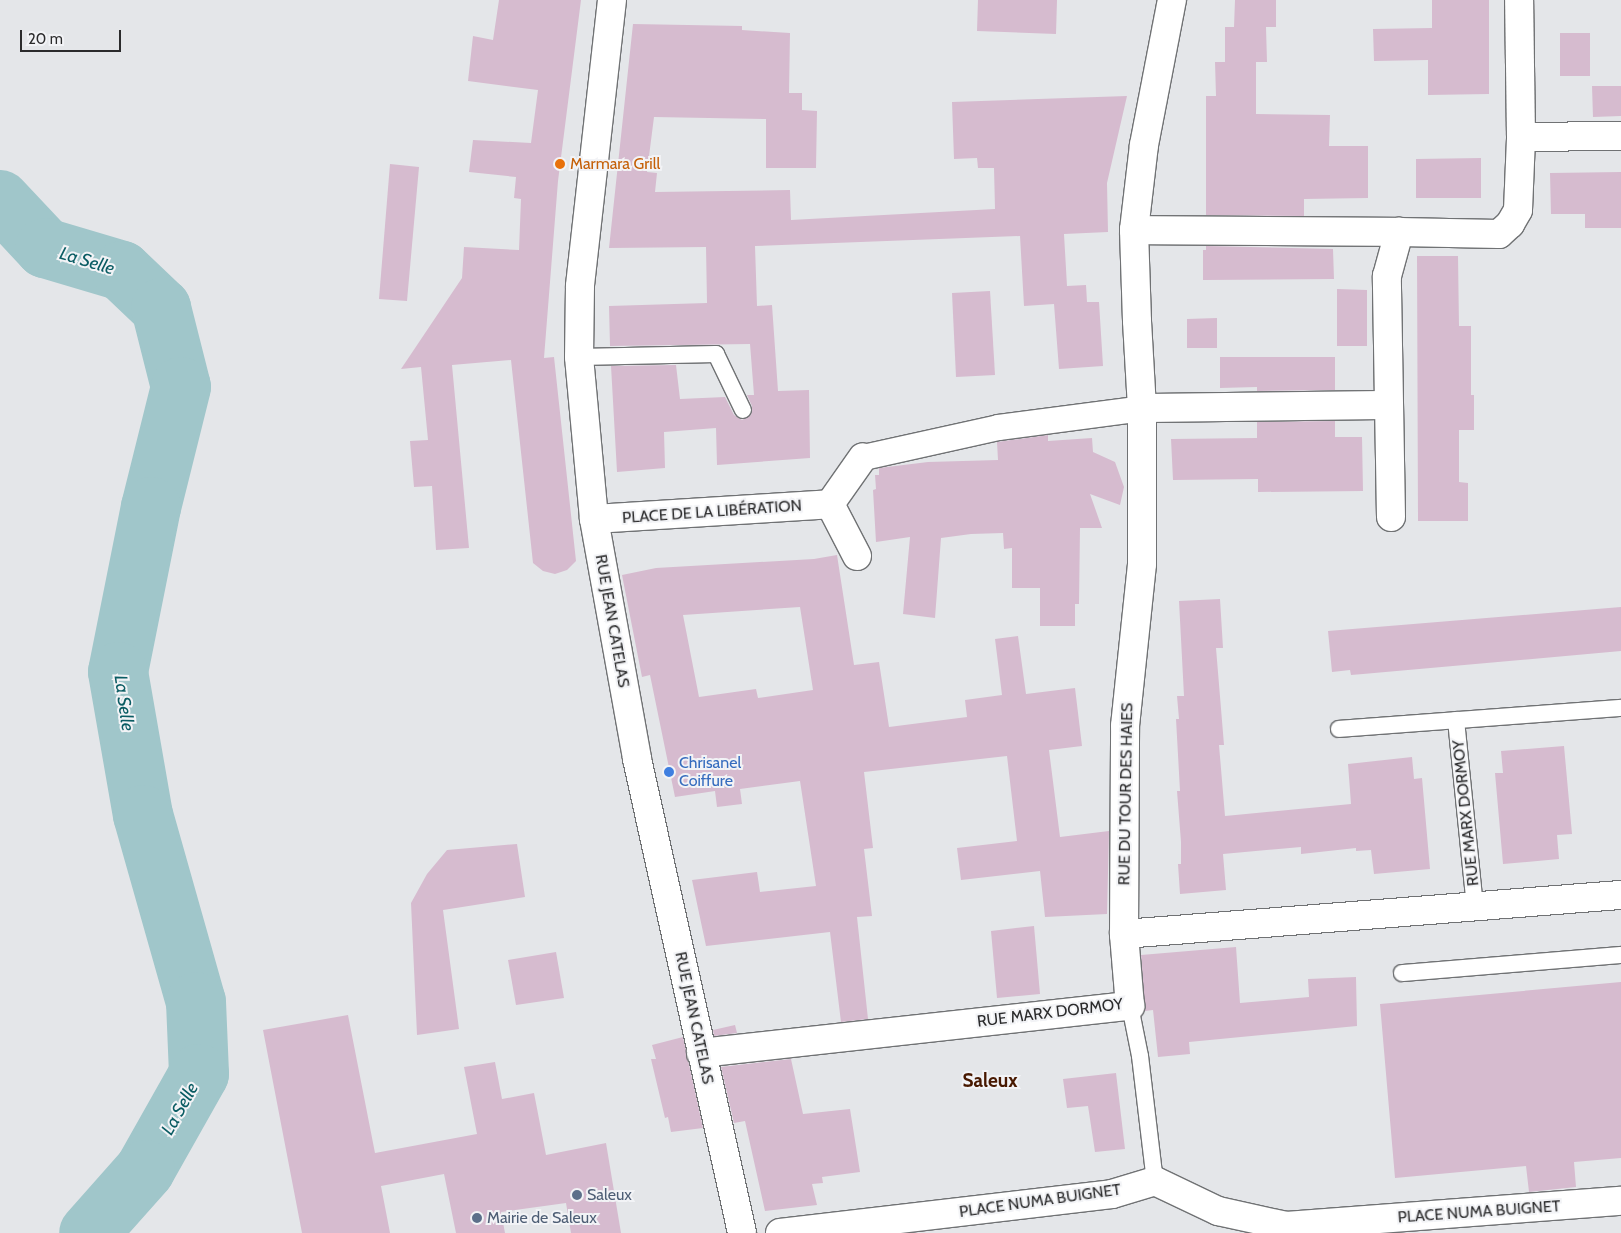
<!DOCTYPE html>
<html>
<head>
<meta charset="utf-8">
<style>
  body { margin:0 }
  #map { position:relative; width:1621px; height:1233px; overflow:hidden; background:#e4e6e9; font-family:Cabin,sans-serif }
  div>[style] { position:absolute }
  .river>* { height:60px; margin:-30px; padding:0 30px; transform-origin:30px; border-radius:30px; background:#a0c6ca }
  .building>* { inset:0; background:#d6bbcf }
  .roads { filter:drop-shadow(1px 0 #707274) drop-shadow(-1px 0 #707274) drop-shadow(0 1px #707274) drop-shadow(0 -1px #707274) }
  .service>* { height:16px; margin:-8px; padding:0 8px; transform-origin:8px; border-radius:8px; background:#fff }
  .pedestrian>* { height:25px; margin:-12.5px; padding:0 12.5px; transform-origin:12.5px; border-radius:12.5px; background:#fff }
  .minor>* { height:28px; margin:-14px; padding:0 14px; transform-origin:14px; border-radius:14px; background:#fff }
  .tertiary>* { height:28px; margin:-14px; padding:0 14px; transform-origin:14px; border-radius:14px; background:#fff }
  .dots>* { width:14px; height:14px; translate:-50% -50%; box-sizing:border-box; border:2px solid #f2f3f6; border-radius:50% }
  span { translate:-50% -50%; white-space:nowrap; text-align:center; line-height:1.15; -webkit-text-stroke:4px #f2f3f6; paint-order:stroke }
  .food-label { font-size:16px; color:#c56008 }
  .left { translate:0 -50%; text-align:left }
  .street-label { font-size:16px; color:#2b2b2c }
  .shop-label { font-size:16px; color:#366cbe }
  .service-label { font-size:16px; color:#4e5e75 }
  .water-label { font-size:18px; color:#0a5c63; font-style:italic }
  .quarter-label { font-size:19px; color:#481901; font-weight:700 }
  .scale { position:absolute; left:20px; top:30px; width:101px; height:22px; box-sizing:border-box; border:2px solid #2b2b2c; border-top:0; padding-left:6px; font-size:15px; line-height:18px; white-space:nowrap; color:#2b2b2c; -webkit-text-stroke:4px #f2f3f6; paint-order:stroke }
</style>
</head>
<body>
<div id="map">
  <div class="river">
    <div style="left:0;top:200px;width:66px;rotate:46.8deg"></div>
    <div style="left:45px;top:248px;width:80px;rotate:16.6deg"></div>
    <div style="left:122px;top:271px;width:54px;rotate:43.5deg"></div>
    <div style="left:161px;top:308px;width:81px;rotate:75.8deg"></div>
    <div style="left:181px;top:387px;width:124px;rotate:104deg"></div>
    <div style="left:151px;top:507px;width:168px;rotate:101.3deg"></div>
    <div style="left:118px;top:672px;width:145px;rotate:80.1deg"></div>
    <div style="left:143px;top:815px;width:194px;rotate:74.2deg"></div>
    <div style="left:196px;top:1002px;width:72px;rotate:87.6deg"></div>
    <div style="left:199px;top:1074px;width:110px;rotate:119.4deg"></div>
    <div style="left:145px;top:1170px;width:84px;rotate:131.6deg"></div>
  </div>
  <div class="building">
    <div style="clip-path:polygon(499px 0,581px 0,558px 181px,544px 358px,554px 357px,576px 561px,567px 570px,555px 574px,543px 571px,533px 563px,511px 360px,452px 365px,469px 548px,436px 550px,432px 486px,414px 487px,410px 441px,428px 440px,421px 367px,401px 369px,462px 278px,464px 247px,519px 250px,521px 199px,514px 198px,516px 177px,469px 172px,473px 140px,531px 143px,538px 90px,468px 81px,473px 36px,493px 40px)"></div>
    <div style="clip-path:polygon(978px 0,1057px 0,1056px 34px,977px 31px)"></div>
    <div style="clip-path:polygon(1235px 0,1276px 0,1276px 27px,1266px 27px,1267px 62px,1256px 62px,1256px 114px,1330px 115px,1329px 146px,1368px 146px,1368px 198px,1304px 199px,1304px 216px,1206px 215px,1206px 96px,1216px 96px,1215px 62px,1225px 62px,1225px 27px,1234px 27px)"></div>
    <div style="clip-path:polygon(1432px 0,1489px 0,1489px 94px,1428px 95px,1428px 60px,1374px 61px,1373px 29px,1432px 28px)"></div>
    <div style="clip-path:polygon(633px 24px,742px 26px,742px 30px,790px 33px,789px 93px,802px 93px,802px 110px,817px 111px,816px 168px,766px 168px,766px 119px,654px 117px,647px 172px,657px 173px,655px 192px,790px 190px,791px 220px,995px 209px,994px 168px,978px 168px,977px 158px,954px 159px,952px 102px,1127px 96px,1107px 183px,1108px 232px,1064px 234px,1067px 286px,1086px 285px,1087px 302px,1099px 302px,1103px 366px,1059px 369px,1054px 304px,1024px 306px,1020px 236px,755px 246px,757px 306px,772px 305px,778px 391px,809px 390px,810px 458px,717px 465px,716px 428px,664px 432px,665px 468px,617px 472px,611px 366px,676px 365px,680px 399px,725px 397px,734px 415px,742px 420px,751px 415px,752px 406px,747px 395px,754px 395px,750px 344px,610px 346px,609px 306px,707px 303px,706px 247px,609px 248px)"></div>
    <div style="clip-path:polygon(1560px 33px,1590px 33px,1590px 76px,1560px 76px)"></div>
    <div style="clip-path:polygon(1592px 86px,1621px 86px,1621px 116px,1593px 117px)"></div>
    <div style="clip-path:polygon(1481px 158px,1481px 198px,1416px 198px,1416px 159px)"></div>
    <div style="clip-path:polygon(390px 164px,419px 167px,407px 301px,379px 299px)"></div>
    <div style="clip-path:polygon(1621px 172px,1621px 228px,1585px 228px,1585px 214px,1551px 214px,1550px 173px)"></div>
    <div style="clip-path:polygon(1206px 246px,1333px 249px,1334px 279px,1203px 280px,1203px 250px,1206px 250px)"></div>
    <div style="clip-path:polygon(1417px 256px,1458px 256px,1459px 326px,1471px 326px,1471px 395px,1474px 395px,1474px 430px,1459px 430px,1459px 482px,1468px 483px,1468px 521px,1418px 521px)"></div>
    <div style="clip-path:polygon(1337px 289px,1367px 290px,1367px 346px,1337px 346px)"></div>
    <div style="clip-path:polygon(990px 291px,995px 375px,956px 377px,952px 293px)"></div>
    <div style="clip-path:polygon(1217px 318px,1217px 348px,1187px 348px,1187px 319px)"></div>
    <div style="clip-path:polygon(1220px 357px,1335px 357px,1335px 390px,1257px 391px,1257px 387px,1220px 388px)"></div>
    <div style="clip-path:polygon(1335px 421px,1335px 437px,1362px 437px,1363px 491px,1258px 492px,1258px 479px,1173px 480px,1171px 439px,1257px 438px,1257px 422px)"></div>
    <div style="clip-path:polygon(1048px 435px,1048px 441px,1092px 438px,1093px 452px,1115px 462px,1124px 487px,1120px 505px,1090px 494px,1102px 528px,1080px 528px,1079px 604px,1075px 604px,1075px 626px,1040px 626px,1040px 588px,1012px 588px,1012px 548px,1004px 549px,1003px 533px,971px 534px,941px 538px,935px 618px,903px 614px,910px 537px,876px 542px,873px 490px,876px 489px,875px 475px,879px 475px,879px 468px,928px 462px,998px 460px,997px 442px)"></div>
    <div style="clip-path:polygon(evenodd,837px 555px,854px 665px,879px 662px,889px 727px,967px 717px,965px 700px,1002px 695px,995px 639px,1018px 636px,1026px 694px,1075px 688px,1082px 746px,1049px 750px,1060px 837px,1109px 831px,1107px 914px,1045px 917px,1040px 871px,961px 880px,957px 848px,1017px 841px,1007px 756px,864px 772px,873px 848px,864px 849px,872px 916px,857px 917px,868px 1019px,841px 1022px,830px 932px,706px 946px,692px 880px,757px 872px,760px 892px,816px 886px,800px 781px,740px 789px,742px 804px,717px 807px,715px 791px,675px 797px,650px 675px,642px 677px,622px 575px,656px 568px,814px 559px,837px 555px,800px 607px,813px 690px,758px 698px,756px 689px,699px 697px,683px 615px,800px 607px)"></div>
    <div style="clip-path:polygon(1220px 599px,1223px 648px,1216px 648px,1224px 745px,1219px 745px,1225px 816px,1351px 804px,1348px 764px,1412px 757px,1414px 779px,1422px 778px,1430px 869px,1374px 874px,1371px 850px,1356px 851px,1356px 848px,1301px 854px,1301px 847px,1223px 854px,1226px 890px,1180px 894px,1178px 864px,1181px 864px,1181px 842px,1177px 791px,1180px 791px,1176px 719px,1179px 719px,1177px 696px,1184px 696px,1179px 601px)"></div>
    <div style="clip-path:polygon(1621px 607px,1621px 651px,1363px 674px,1351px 675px,1350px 670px,1332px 672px,1328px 631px)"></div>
    <div style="clip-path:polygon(1564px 746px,1572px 834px,1557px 835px,1559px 859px,1503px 864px,1495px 773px,1503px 773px,1501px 751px)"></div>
    <div style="clip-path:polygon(517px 844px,525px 897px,443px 910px,459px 1029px,417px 1035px,411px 903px,427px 874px,447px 850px)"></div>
    <div style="clip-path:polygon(1034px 926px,1040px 994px,997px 998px,991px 931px)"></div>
    <div style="clip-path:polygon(1236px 947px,1240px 1003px,1309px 997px,1308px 979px,1356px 977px,1357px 1026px,1189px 1042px,1190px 1054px,1158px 1057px,1153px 1010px,1145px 1011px,1141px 955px)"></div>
    <div style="clip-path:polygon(556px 952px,564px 998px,516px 1005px,508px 960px)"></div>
    <div style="clip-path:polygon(1621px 982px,1621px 1158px,1574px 1162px,1576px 1187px,1529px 1192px,1526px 1166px,1395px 1178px,1380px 1004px)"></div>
    <div style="clip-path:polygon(348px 1015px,375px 1153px,477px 1134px,464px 1067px,495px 1062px,502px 1099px,534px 1093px,546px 1155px,606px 1143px,621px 1233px,571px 1233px,566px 1203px,501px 1212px,505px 1233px,456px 1233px,444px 1174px,381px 1186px,390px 1233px,302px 1233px,263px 1030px)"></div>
    <div style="clip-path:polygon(735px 1025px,737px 1033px,714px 1036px,713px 1030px)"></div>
    <div style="clip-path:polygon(683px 1037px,703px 1128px,671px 1132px,668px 1117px,665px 1118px,651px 1059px,656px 1059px,652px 1045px)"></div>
    <div style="clip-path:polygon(791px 1059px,803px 1114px,850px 1109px,860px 1172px,822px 1177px,823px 1183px,812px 1184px,817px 1205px,765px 1211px,745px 1121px,734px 1123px,721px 1067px)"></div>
    <div style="clip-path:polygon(1116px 1073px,1125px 1149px,1095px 1152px,1088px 1106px,1067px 1108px,1063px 1079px)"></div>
  </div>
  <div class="roads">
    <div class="service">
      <div style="left:579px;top:357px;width:137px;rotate:-1.3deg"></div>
      <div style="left:716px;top:354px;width:62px;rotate:64.3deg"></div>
      <div style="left:1456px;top:720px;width:187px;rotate:84.2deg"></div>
      <div style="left:1339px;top:729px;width:283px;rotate:-4.3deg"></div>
      <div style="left:1402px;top:973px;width:220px;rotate:-4.7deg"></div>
      <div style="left:1130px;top:1006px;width:51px;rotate:78.7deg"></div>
      <div style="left:1140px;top:1056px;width:126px;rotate:83.2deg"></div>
    </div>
    <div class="pedestrian">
      <div style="left:863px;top:457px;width:138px;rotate:-12.5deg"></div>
      <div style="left:998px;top:427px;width:145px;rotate:-7.5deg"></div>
    </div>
    <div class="minor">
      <div style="left:1521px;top:137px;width:100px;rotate:-0.6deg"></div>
      <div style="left:1134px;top:230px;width:265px;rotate:0.4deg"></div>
      <div style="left:1142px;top:408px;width:246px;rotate:-0.7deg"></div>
      <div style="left:1391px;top:517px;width:241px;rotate:-91deg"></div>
      <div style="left:1387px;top:276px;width:46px;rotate:-74.7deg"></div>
      <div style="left:1399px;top:232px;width:100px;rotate:1.1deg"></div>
      <div style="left:1499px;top:234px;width:15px;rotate:-42deg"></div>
      <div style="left:1510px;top:224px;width:16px;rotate:-60deg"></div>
      <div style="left:1518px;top:210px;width:73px;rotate:-87.6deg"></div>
      <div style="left:1521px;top:137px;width:137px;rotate:-90.8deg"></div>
      <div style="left:594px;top:519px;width:236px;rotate:-3.6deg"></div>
      <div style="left:857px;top:556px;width:59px;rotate:-117.4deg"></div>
      <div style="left:830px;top:504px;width:57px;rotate:-54.9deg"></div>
      <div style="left:1124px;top:934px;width:208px;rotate:-89.7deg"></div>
      <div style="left:1125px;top:726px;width:163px;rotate:-84deg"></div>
      <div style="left:1142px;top:564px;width:156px;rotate:-90deg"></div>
      <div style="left:1142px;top:408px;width:87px;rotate:-93.3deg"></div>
      <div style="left:1137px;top:321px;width:91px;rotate:-91.9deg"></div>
      <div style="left:1134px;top:230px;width:86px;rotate:-83.3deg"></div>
      <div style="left:1144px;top:145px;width:148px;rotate:-79.1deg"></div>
      <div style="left:701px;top:1053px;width:432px;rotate:-6.3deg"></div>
      <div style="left:1130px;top:1006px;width:72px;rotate:-94.8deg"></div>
      <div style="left:1124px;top:934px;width:499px;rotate:-4.5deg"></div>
      <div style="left:780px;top:1233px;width:334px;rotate:-6.7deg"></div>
      <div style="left:1112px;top:1194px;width:45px;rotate:-16.8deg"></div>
      <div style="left:1155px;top:1181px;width:70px;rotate:25.5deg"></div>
      <div style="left:1218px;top:1211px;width:70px;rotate:12.4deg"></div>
      <div style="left:1286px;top:1226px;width:336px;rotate:-4.3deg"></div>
    </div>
    <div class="tertiary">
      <div style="left:612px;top:0;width:288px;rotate:96.4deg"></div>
      <div style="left:580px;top:286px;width:71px;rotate:90.8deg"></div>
      <div style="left:579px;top:357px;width:163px;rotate:84.7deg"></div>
      <div style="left:594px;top:519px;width:244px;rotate:79.8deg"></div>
      <div style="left:637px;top:759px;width:485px;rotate:77.5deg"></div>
    </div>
  </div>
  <div class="dots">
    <div style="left:560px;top:164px;background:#e8710a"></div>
    <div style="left:669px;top:772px;background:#3f7fe0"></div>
    <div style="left:577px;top:1195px;background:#5c6f8a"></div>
    <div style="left:477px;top:1218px;background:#5c6f8a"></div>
  </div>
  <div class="food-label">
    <span class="left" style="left:570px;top:164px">Marmara Grill</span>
  </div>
  <div class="street-label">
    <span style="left:712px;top:512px;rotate:-4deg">PLACE DE LA LIBÉRATION</span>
    <span style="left:612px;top:621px;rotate:80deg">RUE JEAN CATELAS</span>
    <span style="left:1126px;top:794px;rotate:-89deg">RUE DU TOUR DES HAIES</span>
    <span style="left:1466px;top:813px;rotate:-96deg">RUE MARX DORMOY</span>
    <span style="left:1050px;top:1013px;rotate:-7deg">RUE MARX DORMOY</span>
    <span style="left:694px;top:1018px;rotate:78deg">RUE JEAN CATELAS</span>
    <span style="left:1040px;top:1201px;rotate:-8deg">PLACE NUMA BUIGNET</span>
    <span style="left:1479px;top:1212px;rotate:-4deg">PLACE NUMA BUIGNET</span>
  </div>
  <div class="shop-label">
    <span class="left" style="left:679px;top:772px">Chrisanel<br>Coiffure</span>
  </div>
  <div class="service-label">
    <span class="left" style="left:587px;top:1195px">Saleux</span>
    <span class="left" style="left:487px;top:1218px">Mairie de Saleux</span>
  </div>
  <div class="water-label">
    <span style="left:87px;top:261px;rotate:17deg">La Selle</span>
    <span style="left:124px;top:703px;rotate:82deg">La Selle</span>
    <span style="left:180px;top:1109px;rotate:-61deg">La Selle</span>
  </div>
  <div class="quarter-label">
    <span style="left:990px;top:1081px">Saleux</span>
  </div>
  <div class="scale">20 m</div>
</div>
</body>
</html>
